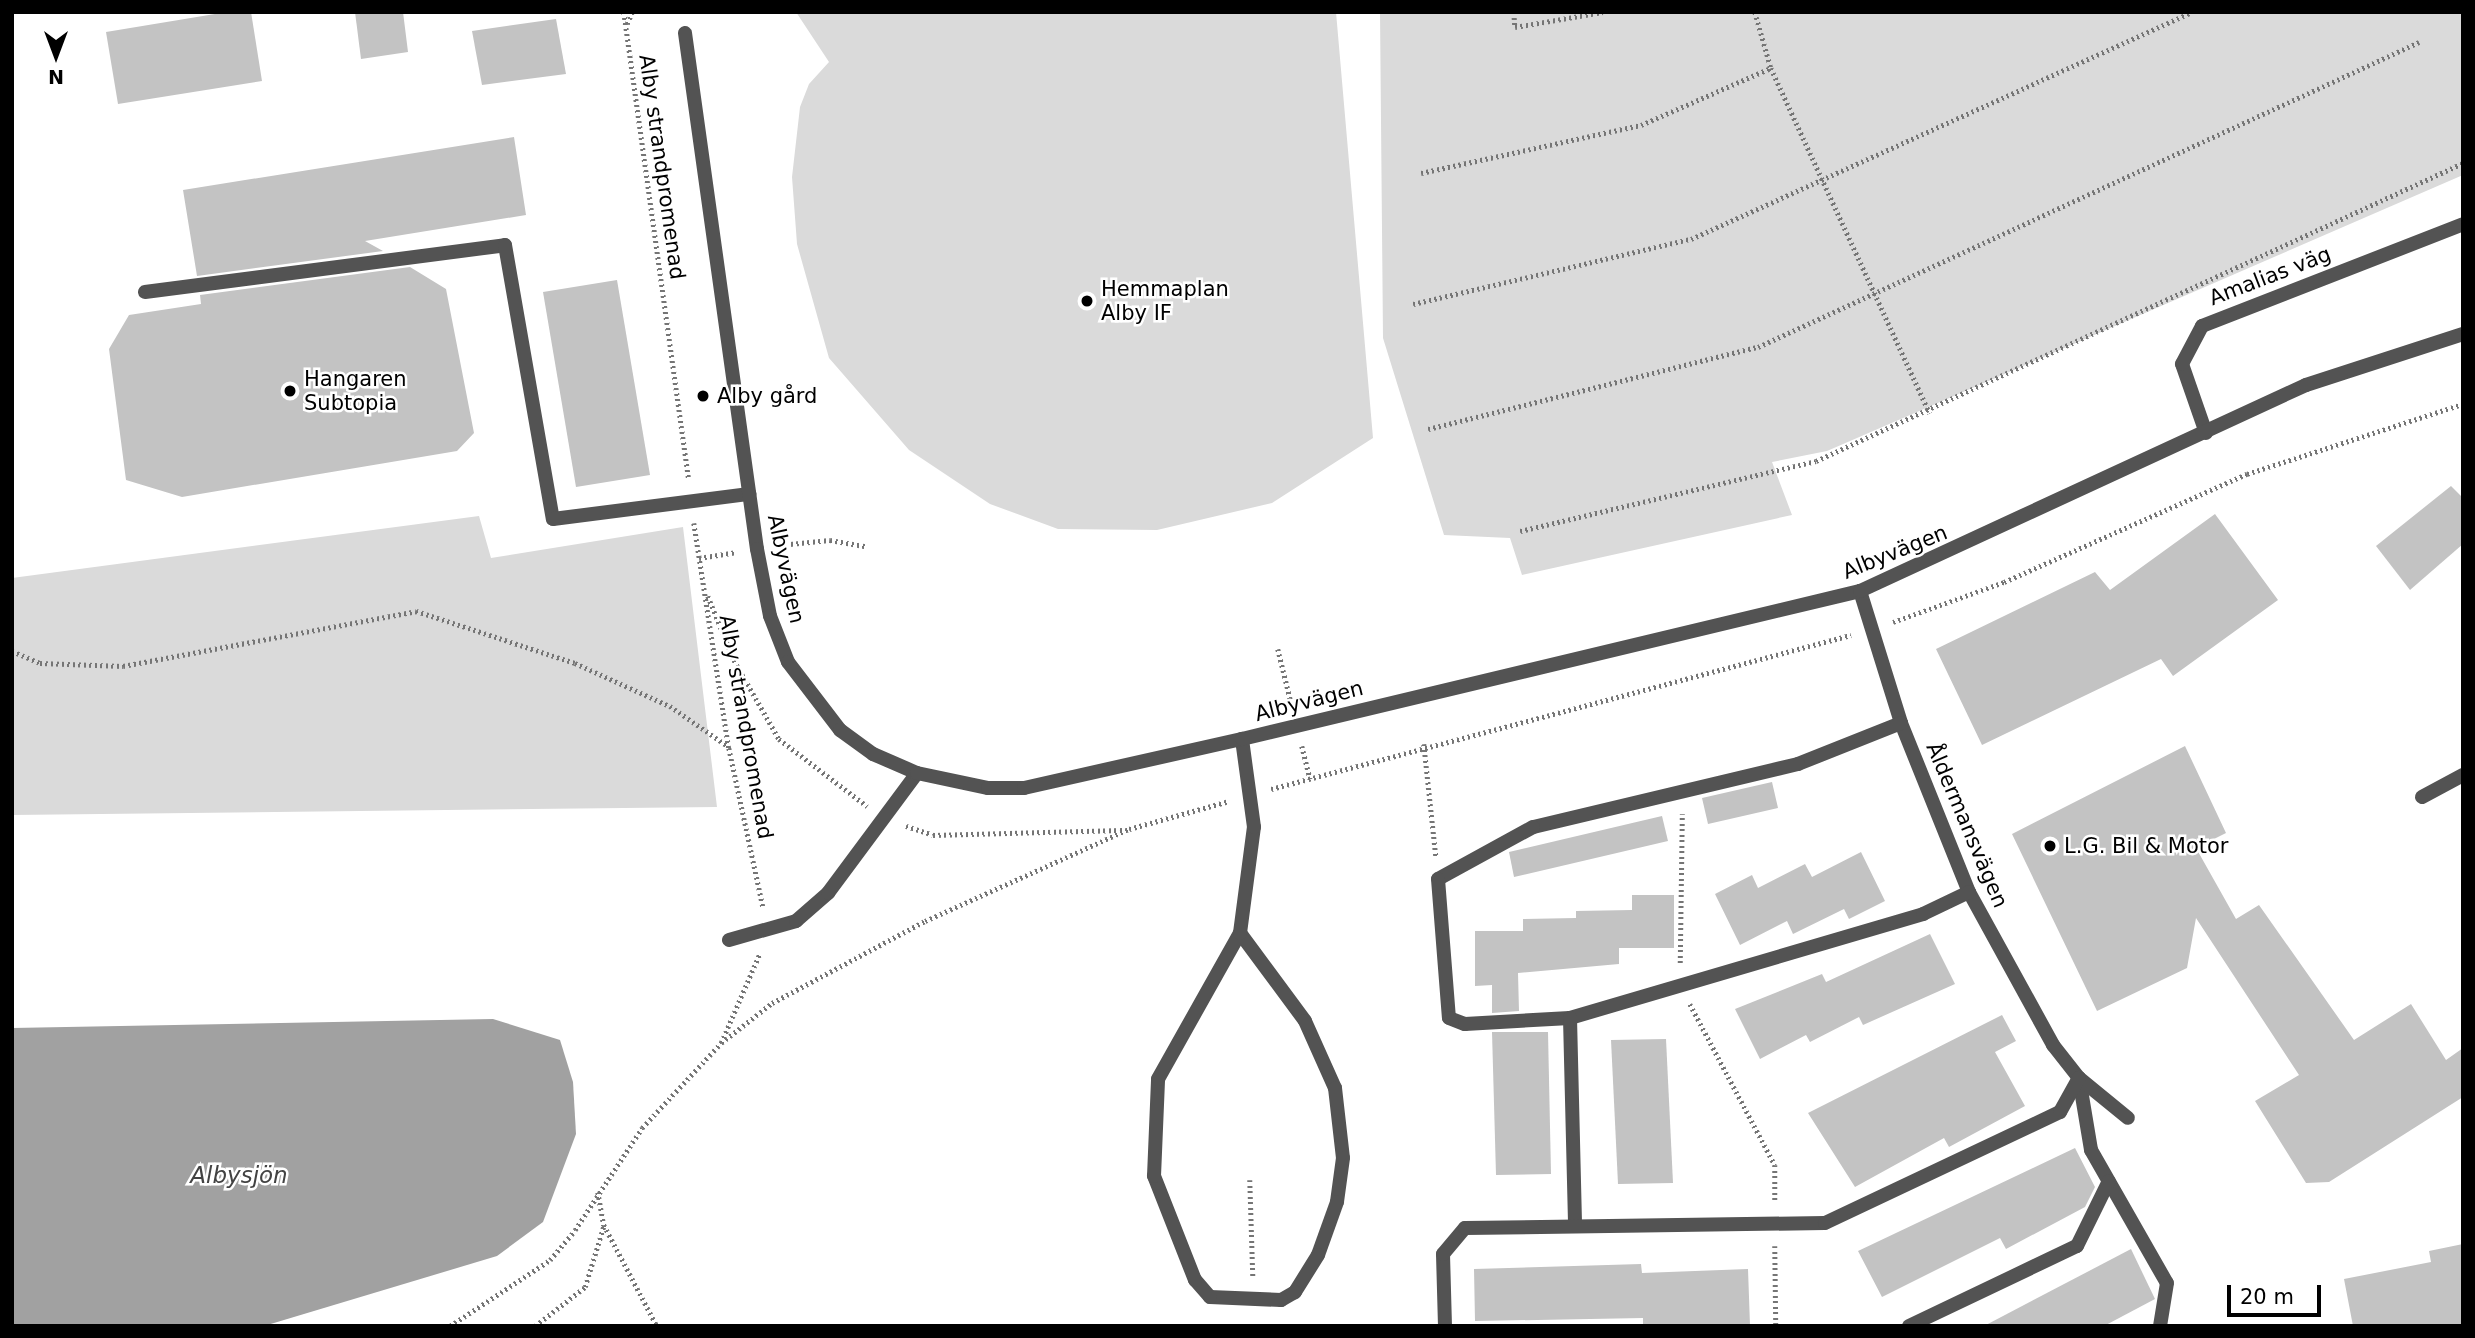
<!DOCTYPE html>
<html>
<head>
<meta charset="utf-8">
<style>
  body { margin:0 }
  #map { position:relative; width:2475px; height:1338px; overflow:hidden; background:#fff; font-family:"DejaVu Sans",sans-serif }
  div>[style] { position:absolute }
  .green>* { inset:0; background:#dadada }
  .water>* { inset:0; background:#a1a1a1 }
  .building>* { inset:0; background:#c3c3c3 }
  .path>* { height:4.5px; margin-top:-2.25px; transform-origin:0; background:repeating-linear-gradient(90deg,#757575 0 2px,transparent 0 5.5px) }
  .service>* { height:14px; margin:-7px; padding:0 7px; transform-origin:7px; border-radius:7px; background:#535353 }
  .minor>* { height:14px; margin:-7px; padding:0 7px; transform-origin:7px; border-radius:7px; background:#535353 }
  .tertiary>* { height:14px; margin:-7px; padding:0 7px; transform-origin:7px; border-radius:7px; background:#535353 }
  .dots>* { width:19px; height:19px; translate:-50% -50%; box-sizing:border-box; border:4px solid #fff; border-radius:50% }
  span { translate:-50% -50%; white-space:nowrap; text-align:center; line-height:1.15; -webkit-text-stroke:5px #fff; paint-order:stroke }
  .street-label { font-size:21px; color:#000 }
  .poi-label { font-size:21px; color:#000 }
  .left { translate:0 -50%; text-align:left }
  .water-label { font-size:23px; color:#424242; font-style:italic }
  .frame { position:absolute; inset:0; border:14px solid #000; pointer-events:none }
  .north { position:absolute; left:21px; top:21px; width:70px; height:70px; -webkit-text-stroke:5px #fff; paint-order:stroke; rotate:180deg; font-size:19px; font-weight:700; line-height:28px; text-align:center; color:#000 }
  .north::after { content:''; display:block; margin:auto; width:24px; height:32px; background:#000; clip-path:polygon(50% 0,100% 100%,50% 72%,0 100%) }
  .scale { position:absolute; left:2227px; top:1285px; width:94px; height:32px; box-sizing:border-box; border:4px solid #000; border-top:0; padding-left:9px; font-size:21px; line-height:24px; white-space:nowrap; color:#000; -webkit-text-stroke:5px #fff; paint-order:stroke }
</style>
</head>
<body>
<div id="map">
  <div class="green">
    <div style="clip-path:polygon(796px 12px,1336px 12px,1373px 438px,1272px 503px,1157px 530px,1058px 529px,990px 504px,909px 450px,829px 358px,797px 244px,792px 177px,800px 107px,809px 84px,829px 62px)"></div>
    <div style="clip-path:polygon(1380px 12px,2463px 12px,2463px 175px,1827px 451px,1772px 462px,1792px 515px,1522px 575px,1510px 538px,1444px 535px,1383px 338px)"></div>
    <div style="clip-path:polygon(479px 516px,491px 558px,683px 527px,717px 807px,12px 815px,12px 578px)"></div>
  </div>
  <div class="water">
    <div style="clip-path:polygon(493px 1019px,560px 1040px,573px 1082px,576px 1134px,543px 1222px,497px 1256px,264px 1326px,12px 1326px,12px 1028px)"></div>
  </div>
  <div class="building">
    <div style="clip-path:polygon(227px 12px,251px 12px,262px 81px,118px 104px,106px 32px)"></div>
    <div style="clip-path:polygon(355px 12px,403px 12px,408px 52px,361px 59px)"></div>
    <div style="clip-path:polygon(556px 19px,566px 74px,482px 85px,472px 31px)"></div>
    <div style="clip-path:polygon(514px 137px,526px 215px,365px 241px,383px 251px,197px 276px,183px 190px)"></div>
    <div style="clip-path:polygon(410px 267px,446px 289px,474px 433px,457px 451px,182px 497px,126px 480px,109px 349px,129px 315px,201px 304px,200px 295px)"></div>
    <div style="clip-path:polygon(617px 280px,650px 475px,576px 487px,543px 292px)"></div>
    <div style="clip-path:polygon(2451px 486px,2463px 498px,2463px 544px,2410px 590px,2376px 546px)"></div>
    <div style="clip-path:polygon(2215px 514px,2278px 600px,2173px 676px,2161px 659px,1982px 745px,1936px 649px,2095px 572px,2110px 590px)"></div>
    <div style="clip-path:polygon(2185px 746px,2226px 833px,2196px 848px,2236px 919px,2259px 905px,2354px 1040px,2411px 1004px,2446px 1060px,2463px 1048px,2463px 1097px,2329px 1182px,2306px 1183px,2255px 1101px,2299px 1075px,2196px 918px,2187px 968px,2097px 1011px,2012px 834px)"></div>
    <div style="clip-path:polygon(1772px 782px,1778px 808px,1708px 824px,1702px 798px)"></div>
    <div style="clip-path:polygon(1662px 816px,1668px 841px,1514px 877px,1509px 852px)"></div>
    <div style="clip-path:polygon(1861px 852px,1885px 901px,1849px 919px,1844px 909px,1793px 934px,1787px 921px,1740px 945px,1715px 894px,1752px 875px,1758px 888px,1805px 864px,1812px 877px)"></div>
    <div style="clip-path:polygon(1632px 895px,1674px 895px,1674px 948px,1619px 948px,1619px 964px,1518px 973px,1519px 1011px,1492px 1013px,1492px 985px,1475px 986px,1475px 931px,1523px 931px,1523px 919px,1576px 918px,1576px 911px,1632px 910px)"></div>
    <div style="clip-path:polygon(1930px 934px,1955px 984px,1863px 1025px,1859px 1017px,1810px 1042px,1806px 1035px,1760px 1059px,1735px 1009px,1822px 974px,1826px 982px)"></div>
    <div style="clip-path:polygon(2002px 1015px,2016px 1041px,1995px 1052px,2025px 1106px,1949px 1147px,1944px 1138px,1855px 1187px,1808px 1113px)"></div>
    <div style="clip-path:polygon(1492px 1032px,1548px 1032px,1551px 1174px,1496px 1175px)"></div>
    <div style="clip-path:polygon(1666px 1039px,1673px 1183px,1618px 1184px,1611px 1040px)"></div>
    <div style="clip-path:polygon(2075px 1148px,2095px 1187px,2085px 1207px,2006px 1249px,2000px 1238px,1882px 1297px,1858px 1251px)"></div>
    <div style="clip-path:polygon(2463px 1244px,2463px 1326px,2353px 1326px,2344px 1279px,2431px 1262px,2429px 1251px)"></div>
    <div style="clip-path:polygon(2131px 1249px,2155px 1299px,2104px 1326px,1984px 1326px)"></div>
    <div style="clip-path:polygon(1641px 1264px,1642px 1273px,1748px 1269px,1750px 1325px,1643px 1326px,1643px 1318px,1475px 1321px,1474px 1269px)"></div>
  </div>
  <div class="path">
    <div style="left:624px;top:12px;width:472px;rotate:82.1deg"></div>
    <div style="left:1514px;top:12px;width:15px;rotate:86deg"></div>
    <div style="left:1515px;top:27px;width:89px;rotate:-9.7deg"></div>
    <div style="left:1755px;top:12px;width:58px;rotate:74.1deg"></div>
    <div style="left:1771px;top:68px;width:380px;rotate:65.3deg"></div>
    <div style="left:627px;top:24px;width:13px;rotate:-67deg"></div>
    <div style="left:1421px;top:173px;width:225px;rotate:-12.3deg"></div>
    <div style="left:1641px;top:125px;width:142px;rotate:-23.7deg"></div>
    <div style="left:1413px;top:304px;width:285px;rotate:-13.2deg"></div>
    <div style="left:1691px;top:239px;width:550px;rotate:-24.37deg"></div>
    <div style="left:1428px;top:429px;width:340px;rotate:-14deg"></div>
    <div style="left:1758px;top:347px;width:728px;rotate:-24.77deg"></div>
    <div style="left:694px;top:523px;width:228px;rotate:81.2deg"></div>
    <div style="left:729px;top:748px;width:163px;rotate:77.9deg"></div>
    <div style="left:1520px;top:531px;width:304px;rotate:-13.3deg"></div>
    <div style="left:1816px;top:461px;width:712px;rotate:-24.73deg"></div>
    <div style="left:780px;top:545px;width:50px;rotate:-5.7deg"></div>
    <div style="left:830px;top:540px;width:36px;rotate:10deg"></div>
    <div style="left:699px;top:558px;width:37px;rotate:-9deg"></div>
    <div style="left:708px;top:596px;width:69px;rotate:67.9deg"></div>
    <div style="left:734px;top:660px;width:91px;rotate:60.3deg"></div>
    <div style="left:779px;top:739px;width:111px;rotate:37.3deg"></div>
    <div style="left:1893px;top:622px;width:118px;rotate:-19.8deg"></div>
    <div style="left:2004px;top:582px;width:266px;rotate:-24deg"></div>
    <div style="left:2247px;top:474px;width:227px;rotate:-18deg"></div>
    <div style="left:1278px;top:649px;width:59px;rotate:76.2deg"></div>
    <div style="left:12px;top:651px;width:30px;rotate:23deg"></div>
    <div style="left:40px;top:663px;width:83px;rotate:2.1deg"></div>
    <div style="left:123px;top:666px;width:298px;rotate:-10.6deg"></div>
    <div style="left:416px;top:611px;width:167px;rotate:18.1deg"></div>
    <div style="left:575px;top:663px;width:104px;rotate:24.4deg"></div>
    <div style="left:670px;top:706px;width:72px;rotate:34.8deg"></div>
    <div style="left:1424px;top:744px;width:114px;rotate:83.9deg"></div>
    <div style="left:1302px;top:746px;width:34px;rotate:76deg"></div>
    <div style="left:1271px;top:789px;width:600px;rotate:-14.87deg"></div>
    <div style="left:906px;top:826px;width:28px;rotate:18deg"></div>
    <div style="left:933px;top:835px;width:190px;rotate:-1.5deg"></div>
    <div style="left:1680px;top:963px;width:149px;rotate:-89.2deg"></div>
    <div style="left:1690px;top:1004px;width:182px;rotate:62.2deg"></div>
    <div style="left:1775px;top:1165px;width:37px;rotate:90deg"></div>
    <div style="left:721px;top:1043px;width:65px;rotate:-38.1deg"></div>
    <div style="left:772px;top:1003px;width:174px;rotate:-28.2deg"></div>
    <div style="left:925px;top:921px;width:224px;rotate:-24.3deg"></div>
    <div style="left:1129px;top:829px;width:104px;rotate:-15.6deg"></div>
    <div style="left:1250px;top:1180px;width:98px;rotate:88.2deg"></div>
    <div style="left:598px;top:1192px;width:34px;rotate:80deg"></div>
    <div style="left:604px;top:1225px;width:114px;rotate:62.3deg"></div>
    <div style="left:1775px;top:1246px;width:80px;rotate:89.3deg"></div>
    <div style="left:450px;top:1326px;width:120px;rotate:-33.4deg"></div>
    <div style="left:550px;top:1260px;width:39px;rotate:-50deg"></div>
    <div style="left:575px;top:1230px;width:122px;rotate:-56.7deg"></div>
    <div style="left:642px;top:1128px;width:116px;rotate:-47.1deg"></div>
    <div style="left:721px;top:1043px;width:96px;rotate:-66.6deg"></div>
    <div style="left:535px;top:1326px;width:63px;rotate:-38deg"></div>
    <div style="left:585px;top:1287px;width:65px;rotate:-73deg"></div>
  </div>
  <div class="service">
    <div style="left:2422px;top:797px;width:47px;rotate:-28.2deg"></div>
    <div style="left:1240px;top:933px;width:109px;rotate:53.5deg"></div>
    <div style="left:1305px;top:1021px;width:73px;rotate:65.9deg"></div>
    <div style="left:1335px;top:1088px;width:70px;rotate:83.5deg"></div>
    <div style="left:1343px;top:1158px;width:44px;rotate:97.8deg"></div>
    <div style="left:1337px;top:1202px;width:56px;rotate:109.7deg"></div>
    <div style="left:1318px;top:1255px;width:44px;rotate:121.9deg"></div>
    <div style="left:1295px;top:1292px;width:16px;rotate:150deg"></div>
    <div style="left:1281px;top:1300px;width:71px;rotate:-177.6deg"></div>
    <div style="left:1210px;top:1297px;width:23px;rotate:-131deg"></div>
    <div style="left:1195px;top:1280px;width:112px;rotate:-111.5deg"></div>
    <div style="left:1154px;top:1176px;width:97px;rotate:-87.6deg"></div>
    <div style="left:1158px;top:1079px;width:167px;rotate:-60.7deg"></div>
    <div style="left:1240px;top:933px;width:107px;rotate:-82.5deg"></div>
    <div style="left:1254px;top:827px;width:89px;rotate:-97.8deg"></div>
    <div style="left:729px;top:940px;width:70px;rotate:-15.8deg"></div>
    <div style="left:796px;top:921px;width:43px;rotate:-41.2deg"></div>
    <div style="left:828px;top:893px;width:149px;rotate:-53.4deg"></div>
    <div style="left:2079px;top:1078px;width:73px;rotate:80.5deg"></div>
    <div style="left:2091px;top:1150px;width:153px;rotate:60.3deg"></div>
    <div style="left:2167px;top:1283px;width:44px;rotate:99.2deg"></div>
  </div>
  <div class="minor">
    <div style="left:145px;top:292px;width:363px;rotate:-7.4deg"></div>
    <div style="left:505px;top:245px;width:278px;rotate:80.1deg"></div>
    <div style="left:553px;top:519px;width:198px;rotate:-7.3deg"></div>
    <div style="left:2206px;top:433px;width:73px;rotate:-109.2deg"></div>
    <div style="left:2182px;top:364px;width:43px;rotate:-62.2deg"></div>
    <div style="left:2202px;top:326px;width:280px;rotate:-21.3deg"></div>
    <div style="left:1860px;top:591px;width:138px;rotate:72.7deg"></div>
    <div style="left:1901px;top:723px;width:182px;rotate:68.1deg"></div>
    <div style="left:1969px;top:892px;width:175px;rotate:61.2deg"></div>
    <div style="left:2053px;top:1045px;width:42px;rotate:51.8deg"></div>
    <div style="left:2079px;top:1078px;width:63px;rotate:39.2deg"></div>
    <div style="left:1901px;top:723px;width:111px;rotate:158.3deg"></div>
    <div style="left:1798px;top:764px;width:272px;rotate:166.6deg"></div>
    <div style="left:1533px;top:827px;width:108px;rotate:151.3deg"></div>
    <div style="left:1438px;top:879px;width:139px;rotate:85.5deg"></div>
    <div style="left:1449px;top:1018px;width:17px;rotate:21deg"></div>
    <div style="left:1465px;top:1024px;width:105px;rotate:-3.3deg"></div>
    <div style="left:1570px;top:1018px;width:368px;rotate:-16.4deg"></div>
    <div style="left:1923px;top:914px;width:51px;rotate:-25.6deg"></div>
    <div style="left:1570px;top:1018px;width:208px;rotate:88.6deg"></div>
    <div style="left:1445px;top:1326px;width:72px;rotate:-91.6deg"></div>
    <div style="left:1443px;top:1254px;width:34px;rotate:-50deg"></div>
    <div style="left:1465px;top:1228px;width:360px;rotate:-0.8deg"></div>
    <div style="left:1825px;top:1223px;width:260px;rotate:-25.3deg"></div>
    <div style="left:2060px;top:1112px;width:39px;rotate:-61deg"></div>
    <div style="left:1909px;top:1326px;width:186px;rotate:-25.5deg"></div>
    <div style="left:2077px;top:1246px;width:72px;rotate:-63.8deg"></div>
  </div>
  <div class="tertiary">
    <div style="left:685px;top:33px;width:521px;rotate:82.06deg"></div>
    <div style="left:757px;top:549px;width:68px;rotate:79deg"></div>
    <div style="left:770px;top:616px;width:49px;rotate:68.6deg"></div>
    <div style="left:788px;top:662px;width:86px;rotate:52.6deg"></div>
    <div style="left:840px;top:730px;width:41px;rotate:36deg"></div>
    <div style="left:873px;top:754px;width:48px;rotate:23.4deg"></div>
    <div style="left:917px;top:773px;width:73px;rotate:11.9deg"></div>
    <div style="left:988px;top:788px;width:36px"></div>
    <div style="left:1024px;top:788px;width:223px;rotate:-12.7deg"></div>
    <div style="left:1242px;top:739px;width:635px;rotate:-13.47deg"></div>
    <div style="left:1860px;top:591px;width:491px;rotate:-24.8deg"></div>
    <div style="left:2306px;top:385px;width:165px;rotate:-18deg"></div>
  </div>
  <div class="dots">
    <div style="left:1087px;top:301px;background:#000"></div>
    <div style="left:290px;top:391px;background:#000"></div>
    <div style="left:703px;top:396px;background:#000"></div>
    <div style="left:2050px;top:846px;background:#000"></div>
  </div>
  <div class="street-label">
    <span style="left:662px;top:167px;rotate:82deg">Alby strandpromenad</span>
    <span style="left:2270px;top:276px;rotate:-21deg">Amalias väg</span>
    <span style="left:1895px;top:552px;rotate:-22deg">Albyvägen</span>
    <span style="left:786px;top:569px;rotate:78deg">Albyvägen</span>
    <span style="left:1309px;top:701px;rotate:-14deg">Albyvägen</span>
    <span style="left:746px;top:727px;rotate:80deg">Alby strandpromenad</span>
    <span style="left:1967px;top:825px;rotate:67deg">Åldermansvägen</span>
  </div>
  <div class="poi-label">
    <span class="left" style="left:1101px;top:301px">Hemmaplan<br>Alby IF</span>
    <span class="left" style="left:304px;top:391px">Hangaren<br>Subtopia</span>
    <span class="left" style="left:717px;top:396px">Alby gård</span>
    <span class="left" style="left:2064px;top:846px">L.G. Bil &amp; Motor</span>
  </div>
  <div class="water-label">
    <span style="left:239px;top:1175px">Albysjön</span>
  </div>
  <div class="frame"></div>
  <div class="north">N</div>
  <div class="scale">20 m</div>
</div>
</body>
</html>
